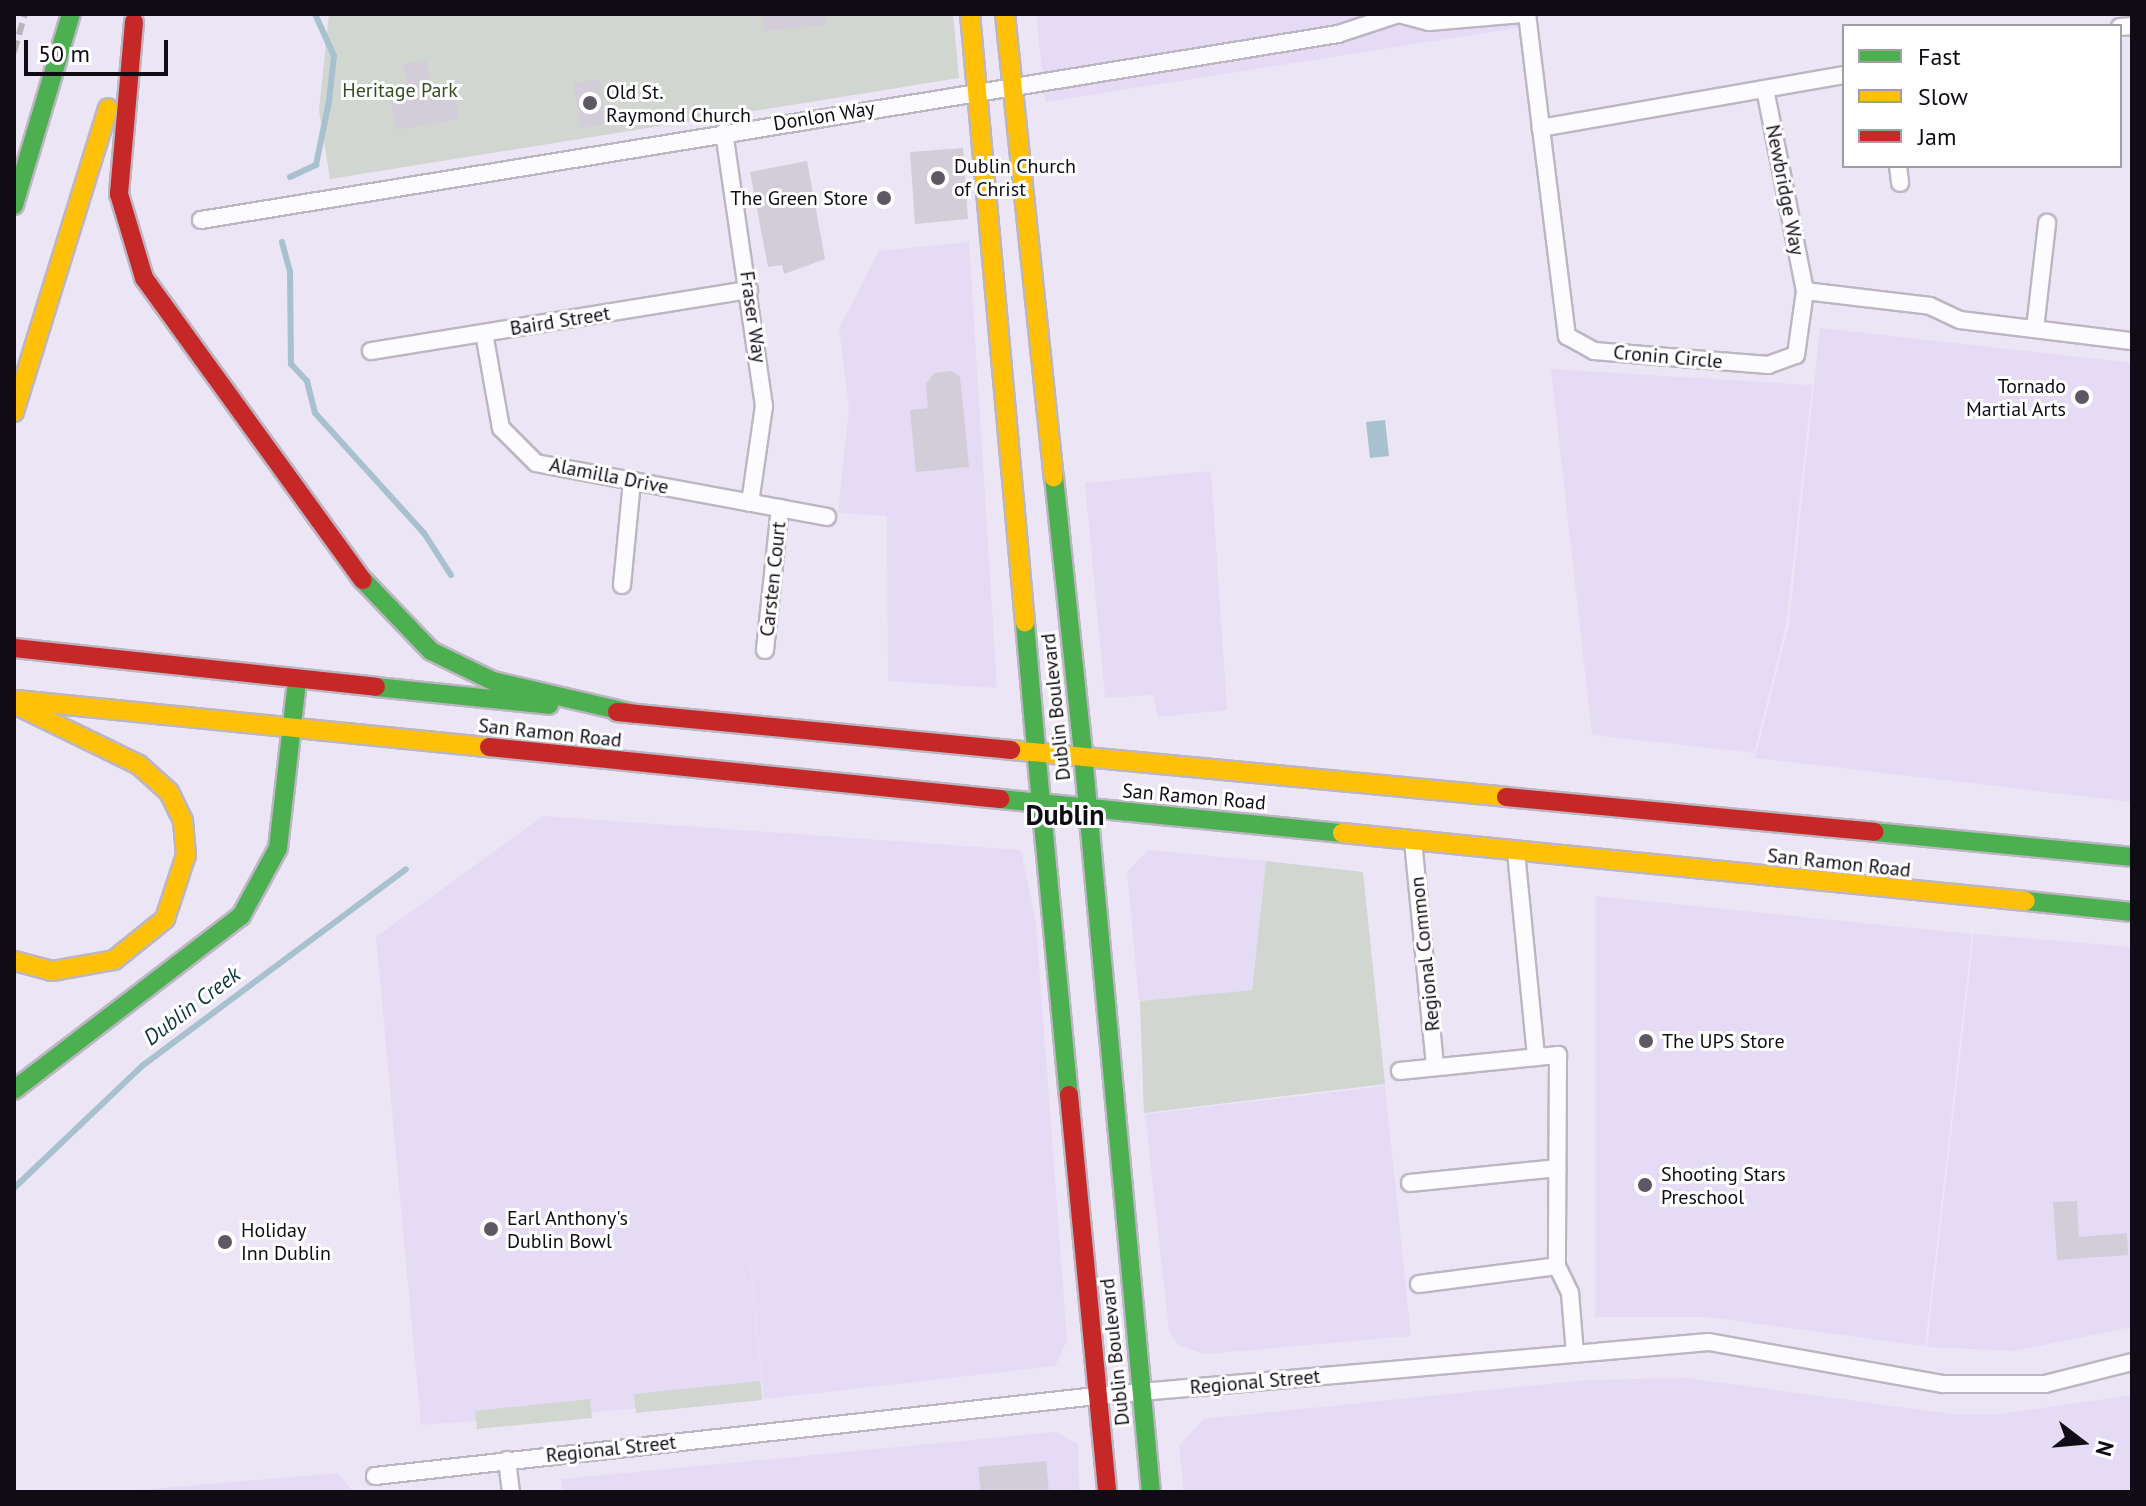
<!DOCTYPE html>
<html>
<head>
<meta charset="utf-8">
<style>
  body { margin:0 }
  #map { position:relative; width:2146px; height:1506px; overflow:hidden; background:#ece5f5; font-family:"PT Sans",sans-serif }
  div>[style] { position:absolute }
  .built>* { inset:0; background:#e5dbf5 }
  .green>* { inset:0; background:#d1d6d0 }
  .water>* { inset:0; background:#a7c1ce }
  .stream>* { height:6px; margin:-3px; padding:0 3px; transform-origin:3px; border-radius:3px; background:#a7c1ce }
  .building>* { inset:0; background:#d2cdd9 }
  .roads { filter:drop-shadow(2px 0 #bcb6c3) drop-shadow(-2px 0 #bcb6c3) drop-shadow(0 2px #bcb6c3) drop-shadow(0 -2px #bcb6c3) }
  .street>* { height:16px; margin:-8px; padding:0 8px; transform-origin:8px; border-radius:8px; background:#fcfbfe }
  .fast>* { height:18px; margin:-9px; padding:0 9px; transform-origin:9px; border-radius:9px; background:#4caf50 }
  .slow>* { height:18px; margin:-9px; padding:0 9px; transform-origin:9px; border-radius:9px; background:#ffc107 }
  .jam>* { height:18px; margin:-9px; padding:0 9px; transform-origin:9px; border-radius:9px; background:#c62828 }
  .rail>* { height:6px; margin-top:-3px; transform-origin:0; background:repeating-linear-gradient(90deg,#b6b5b9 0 12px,transparent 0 18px) }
  .dots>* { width:22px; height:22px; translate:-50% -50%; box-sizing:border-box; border:4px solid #fff; border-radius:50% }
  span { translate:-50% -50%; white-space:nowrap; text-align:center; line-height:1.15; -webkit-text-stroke:6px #fff; paint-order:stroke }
  .park-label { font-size:20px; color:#344c1f }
  .poi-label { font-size:20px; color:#100c16 }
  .left { translate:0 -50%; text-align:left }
  .right { translate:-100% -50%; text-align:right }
  .street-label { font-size:20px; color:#100c16 }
  .water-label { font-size:22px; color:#0d353d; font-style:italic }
  .district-label { font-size:28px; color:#100c16; font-weight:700 }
  .frame { position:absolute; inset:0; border:16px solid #100c16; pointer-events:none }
  .legend { position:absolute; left:1842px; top:24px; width:280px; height:144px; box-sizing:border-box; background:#fff; border:2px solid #9f9ea2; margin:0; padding:10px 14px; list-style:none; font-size:24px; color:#100c16 }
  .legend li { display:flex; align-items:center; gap:16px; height:40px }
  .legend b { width:40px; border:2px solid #9f9ea2 }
  .north { position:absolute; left:2042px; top:1402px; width:80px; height:80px; -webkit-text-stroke:6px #fff; paint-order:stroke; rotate:106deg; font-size:22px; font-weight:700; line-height:32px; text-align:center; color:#100c16 }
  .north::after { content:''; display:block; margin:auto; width:28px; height:36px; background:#100c16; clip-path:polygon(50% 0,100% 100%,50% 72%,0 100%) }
  .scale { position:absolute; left:24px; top:40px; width:144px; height:36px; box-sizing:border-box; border:4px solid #100c16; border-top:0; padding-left:10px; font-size:24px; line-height:28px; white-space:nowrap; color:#100c16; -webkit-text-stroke:6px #fff; paint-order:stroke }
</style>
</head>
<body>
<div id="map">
  <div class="built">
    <div style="clip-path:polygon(1036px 14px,1522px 14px,1523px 27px,1045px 102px)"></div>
    <div style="clip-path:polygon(969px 242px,997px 688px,888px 681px,887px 516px,838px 513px,849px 408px,839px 328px,879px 251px)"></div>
    <div style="clip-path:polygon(1820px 328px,2132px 363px,2132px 802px,1755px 758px,1789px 625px)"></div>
    <div style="clip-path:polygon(1551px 369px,1812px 385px,1786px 625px,1754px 753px,1592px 735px)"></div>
    <div style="clip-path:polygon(1211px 471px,1227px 710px,1158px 717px,1153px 695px,1105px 698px,1085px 483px)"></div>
    <div style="clip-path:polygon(543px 816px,1021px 850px,1036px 924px,1067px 1340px,1055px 1366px,764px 1399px,740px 1153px,763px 1399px,421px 1425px,376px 937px)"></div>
    <div style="clip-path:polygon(1148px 850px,1266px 861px,1252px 990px,1139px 1001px,1127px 872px)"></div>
    <div style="clip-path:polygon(1595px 896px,1972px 934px,1925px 1346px,1707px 1317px,1595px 1317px)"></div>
    <div style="clip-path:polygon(1974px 934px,2132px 947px,2131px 1327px,2014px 1351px,1927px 1347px)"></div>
    <div style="clip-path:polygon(1385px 1086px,1411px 1336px,1205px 1354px,1178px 1345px,1169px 1331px,1145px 1114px)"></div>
    <div style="clip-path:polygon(1687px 1378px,1951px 1414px,2000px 1414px,2132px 1395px,2132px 1492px,1184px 1492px,1179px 1446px,1203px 1419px,1587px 1380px)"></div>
    <div style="clip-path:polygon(1056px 1432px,1078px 1444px,1079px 1492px,562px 1492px,561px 1479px)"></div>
    <div style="clip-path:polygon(338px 1473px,353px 1492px,122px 1492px,141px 1490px)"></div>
  </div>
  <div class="green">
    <div style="clip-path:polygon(329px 14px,953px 14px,959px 78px,330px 179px,319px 110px)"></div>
    <div style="clip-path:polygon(1266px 861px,1363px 872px,1385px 1084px,1144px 1113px,1140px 1001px,1252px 990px)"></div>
    <div style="clip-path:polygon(760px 1381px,762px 1400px,636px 1413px,634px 1394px)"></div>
    <div style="clip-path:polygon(590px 1399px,592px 1418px,477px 1429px,475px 1411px)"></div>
  </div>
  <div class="water">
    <div style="clip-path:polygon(1385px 420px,1389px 456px,1370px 458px,1366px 422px)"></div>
  </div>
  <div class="stream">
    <div style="left:290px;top:177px;width:29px;rotate:-25deg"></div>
    <div style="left:316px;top:165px;width:65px;rotate:-78.5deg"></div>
    <div style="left:329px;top:101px;width:45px;rotate:-83.7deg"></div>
    <div style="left:334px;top:56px;width:46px;rotate:-114.3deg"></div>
    <div style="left:282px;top:242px;width:30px;rotate:75deg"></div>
    <div style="left:290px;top:271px;width:93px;rotate:89.4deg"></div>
    <div style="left:291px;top:364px;width:23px;rotate:47deg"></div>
    <div style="left:307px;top:381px;width:33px;rotate:76deg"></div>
    <div style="left:315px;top:413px;width:162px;rotate:47.8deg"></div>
    <div style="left:424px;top:533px;width:50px;rotate:57.3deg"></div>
    <div style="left:14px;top:1188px;width:177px;rotate:-43.6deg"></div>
    <div style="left:142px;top:1066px;width:329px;rotate:-36.7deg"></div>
  </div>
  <div class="building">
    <div style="clip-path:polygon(762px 14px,825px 14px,826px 25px,764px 31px)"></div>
    <div style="clip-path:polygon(426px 60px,432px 92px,454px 88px,459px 119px,396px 130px,390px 99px,408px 95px,403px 64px)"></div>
    <div style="clip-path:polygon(600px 79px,606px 124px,580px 128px,574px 83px)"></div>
    <div style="clip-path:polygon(963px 148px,968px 219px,915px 224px,910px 152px)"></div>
    <div style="clip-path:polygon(807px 161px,825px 259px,784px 274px,782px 265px,768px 267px,750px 172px)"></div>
    <div style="clip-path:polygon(952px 371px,960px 377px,969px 467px,916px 472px,910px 410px,928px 408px,926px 384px,934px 373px)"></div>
    <div style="clip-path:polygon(2077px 1201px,2079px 1237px,2127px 1233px,2128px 1255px,2057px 1260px,2053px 1202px)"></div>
    <div style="clip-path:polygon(1046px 1461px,1049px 1492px,981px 1492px,978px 1467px)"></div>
  </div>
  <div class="roads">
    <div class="street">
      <div style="left:1527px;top:14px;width:115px;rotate:83deg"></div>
      <div style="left:2120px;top:27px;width:12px;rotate:-5deg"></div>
      <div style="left:1844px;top:75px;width:308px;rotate:170.1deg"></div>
      <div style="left:1541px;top:128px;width:210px;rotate:82.9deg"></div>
      <div style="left:1567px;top:336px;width:31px;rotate:29deg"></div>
      <div style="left:1594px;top:351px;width:175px;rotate:4.6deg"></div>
      <div style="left:1768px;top:365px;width:30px;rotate:-20deg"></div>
      <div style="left:1796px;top:355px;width:65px;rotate:-82deg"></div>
      <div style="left:1805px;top:291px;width:126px;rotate:6.8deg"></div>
      <div style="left:1930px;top:306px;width:33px;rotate:25deg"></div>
      <div style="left:1960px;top:320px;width:173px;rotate:7deg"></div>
      <div style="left:1765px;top:89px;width:206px;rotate:78.8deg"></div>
      <div style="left:724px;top:132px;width:277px;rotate:81.7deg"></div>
      <div style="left:764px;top:406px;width:98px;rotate:98.2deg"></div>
      <div style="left:1898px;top:166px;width:17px;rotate:83deg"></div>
      <div style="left:201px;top:220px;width:1152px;rotate:-9.29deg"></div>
      <div style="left:1338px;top:34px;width:64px;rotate:-18.2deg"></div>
      <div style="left:1399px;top:14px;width:31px;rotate:15deg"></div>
      <div style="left:1429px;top:22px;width:93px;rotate:-4.9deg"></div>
      <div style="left:2035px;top:329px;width:107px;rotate:-83.5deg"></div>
      <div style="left:484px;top:333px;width:97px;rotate:79.9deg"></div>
      <div style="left:501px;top:428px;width:49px;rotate:45deg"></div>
      <div style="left:536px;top:463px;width:296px;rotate:10.5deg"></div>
      <div style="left:371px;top:351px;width:383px;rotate:-9.2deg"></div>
      <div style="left:622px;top:585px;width:104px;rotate:-84.5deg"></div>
      <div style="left:765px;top:650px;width:143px;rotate:-84deg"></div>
      <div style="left:1413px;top:841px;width:227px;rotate:84.4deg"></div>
      <div style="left:1516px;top:852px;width:206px;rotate:84.4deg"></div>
      <div style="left:1400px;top:1071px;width:159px;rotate:-5.8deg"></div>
      <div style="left:1558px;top:1055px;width:211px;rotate:90.3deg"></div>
      <div style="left:1557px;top:1266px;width:30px;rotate:64deg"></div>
      <div style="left:1570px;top:1293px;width:61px;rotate:85.3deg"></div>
      <div style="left:1410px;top:1183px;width:148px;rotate:-5.8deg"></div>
      <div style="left:1419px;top:1284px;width:139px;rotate:-7.4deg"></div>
      <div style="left:507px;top:1460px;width:32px;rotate:83deg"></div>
      <div style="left:375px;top:1476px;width:725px;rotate:-6.33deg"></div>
      <div style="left:1096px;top:1396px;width:615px;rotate:-5.03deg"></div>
      <div style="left:1709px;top:1342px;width:238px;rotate:10.2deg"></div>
      <div style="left:1943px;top:1384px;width:102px"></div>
      <div style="left:2045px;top:1384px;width:90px;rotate:-14.2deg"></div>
    </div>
    <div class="fast">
      <div style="left:14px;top:205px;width:199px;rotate:-73.4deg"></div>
      <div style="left:1054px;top:477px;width:279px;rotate:84deg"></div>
      <div style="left:363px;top:580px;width:98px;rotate:46.2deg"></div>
      <div style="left:431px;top:651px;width:69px;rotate:25.8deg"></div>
      <div style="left:493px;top:681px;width:146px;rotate:13.1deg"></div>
      <div style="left:1025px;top:623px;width:126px;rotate:85deg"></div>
      <div style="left:376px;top:687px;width:174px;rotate:5.9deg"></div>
      <div style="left:1036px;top:749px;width:348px;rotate:84.6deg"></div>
      <div style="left:1083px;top:754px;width:741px;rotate:84.74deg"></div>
      <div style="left:1000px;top:799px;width:344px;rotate:5.7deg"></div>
      <div style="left:1874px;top:832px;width:259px;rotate:5.5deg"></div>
      <div style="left:2026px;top:901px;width:107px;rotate:5.9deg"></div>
      <div style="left:14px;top:1090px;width:286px;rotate:-37.5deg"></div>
      <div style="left:241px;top:916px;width:77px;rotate:-61.4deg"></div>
      <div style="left:278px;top:848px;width:169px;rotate:-83.5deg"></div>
    </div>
    <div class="slow">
      <div style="left:970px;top:14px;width:611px;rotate:84.84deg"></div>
      <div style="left:1005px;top:14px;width:466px;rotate:84deg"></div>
      <div style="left:14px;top:412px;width:318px;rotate:-72.8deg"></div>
      <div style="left:16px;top:700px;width:475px;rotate:5.7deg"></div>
      <div style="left:14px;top:704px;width:139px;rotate:26deg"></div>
      <div style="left:139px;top:765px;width:40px;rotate:42deg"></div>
      <div style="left:169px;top:792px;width:32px;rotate:64deg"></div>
      <div style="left:183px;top:821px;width:34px;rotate:85deg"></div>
      <div style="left:186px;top:855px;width:67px;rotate:108.2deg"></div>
      <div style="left:165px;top:919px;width:65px;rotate:141.2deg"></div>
      <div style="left:114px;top:960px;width:63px;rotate:169.9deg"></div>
      <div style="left:52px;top:971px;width:39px;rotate:-165deg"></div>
      <div style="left:1011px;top:750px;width:497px;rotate:5.4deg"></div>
      <div style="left:1342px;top:833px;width:687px;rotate:5.68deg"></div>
    </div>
    <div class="jam">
      <div style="left:134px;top:22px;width:173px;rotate:95deg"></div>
      <div style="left:119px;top:194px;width:88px;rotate:73.4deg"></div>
      <div style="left:144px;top:278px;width:373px;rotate:54.1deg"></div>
      <div style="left:14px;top:648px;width:364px;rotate:6.1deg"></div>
      <div style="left:617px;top:712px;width:396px;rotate:5.5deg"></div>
      <div style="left:489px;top:747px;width:514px;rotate:5.81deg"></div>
      <div style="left:1506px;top:797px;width:370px;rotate:5.4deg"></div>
      <div style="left:1069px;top:1095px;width:399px;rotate:84.5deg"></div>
    </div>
  </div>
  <div class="rail">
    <div style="left:14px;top:52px;width:40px;rotate:-74deg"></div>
  </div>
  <div class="dots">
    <div style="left:590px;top:103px;background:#5d5864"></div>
    <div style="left:938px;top:178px;background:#5d5864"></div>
    <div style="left:884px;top:198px;background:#5d5864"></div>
    <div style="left:2082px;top:397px;background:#5d5864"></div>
    <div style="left:1646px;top:1041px;background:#5d5864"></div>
    <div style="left:1645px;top:1185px;background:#5d5864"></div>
    <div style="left:491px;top:1229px;background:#5d5864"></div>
    <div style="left:225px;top:1242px;background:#5d5864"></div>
  </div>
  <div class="park-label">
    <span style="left:400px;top:90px">Heritage Park</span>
  </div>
  <div class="poi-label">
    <span class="left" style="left:606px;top:104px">Old St.<br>Raymond Church</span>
    <span class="left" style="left:954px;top:178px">Dublin Church<br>of Christ</span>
    <span class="right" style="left:868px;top:198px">The Green Store</span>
    <span class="right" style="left:2066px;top:398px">Tornado<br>Martial Arts</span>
    <span class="left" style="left:1662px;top:1041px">The UPS Store</span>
    <span class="left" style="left:1661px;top:1186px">Shooting Stars<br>Preschool</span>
    <span class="left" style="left:507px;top:1230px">Earl Anthony's<br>Dublin Bowl</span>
    <span class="left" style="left:241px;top:1242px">Holiday<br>Inn Dublin</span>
  </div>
  <div class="street-label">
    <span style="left:824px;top:116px;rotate:-9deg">Donlon Way</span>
    <span style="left:1785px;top:190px;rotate:79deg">Newbridge Way</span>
    <span style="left:753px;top:317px;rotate:82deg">Fraser Way</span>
    <span style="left:560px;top:321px;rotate:-9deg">Baird Street</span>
    <span style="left:1668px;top:357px;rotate:5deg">Cronin Circle</span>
    <span style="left:609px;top:476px;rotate:11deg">Alamilla Drive</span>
    <span style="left:773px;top:579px;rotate:-84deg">Carsten Court</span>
    <span style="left:1056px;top:707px;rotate:-96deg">Dublin Boulevard</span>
    <span style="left:550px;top:733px;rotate:6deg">San Ramon Road</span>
    <span style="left:1194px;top:797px;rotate:5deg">San Ramon Road</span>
    <span style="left:1839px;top:863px;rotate:6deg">San Ramon Road</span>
    <span style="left:1425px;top:954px;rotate:-96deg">Regional Common</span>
    <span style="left:1115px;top:1352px;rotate:-96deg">Dublin Boulevard</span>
    <span style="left:1255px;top:1382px;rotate:-5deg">Regional Street</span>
    <span style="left:611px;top:1449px;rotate:-6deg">Regional Street</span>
  </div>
  <div class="water-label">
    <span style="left:192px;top:1006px;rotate:-37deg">Dublin Creek</span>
  </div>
  <div class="district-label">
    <span style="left:1065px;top:815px">Dublin</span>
  </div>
  <div class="frame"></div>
  <ul class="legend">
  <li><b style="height:10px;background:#4caf50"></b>Fast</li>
  <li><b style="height:10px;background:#ffc107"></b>Slow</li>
  <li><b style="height:10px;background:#c62828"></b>Jam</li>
  </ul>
  <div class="north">N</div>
  <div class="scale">50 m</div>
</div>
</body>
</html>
